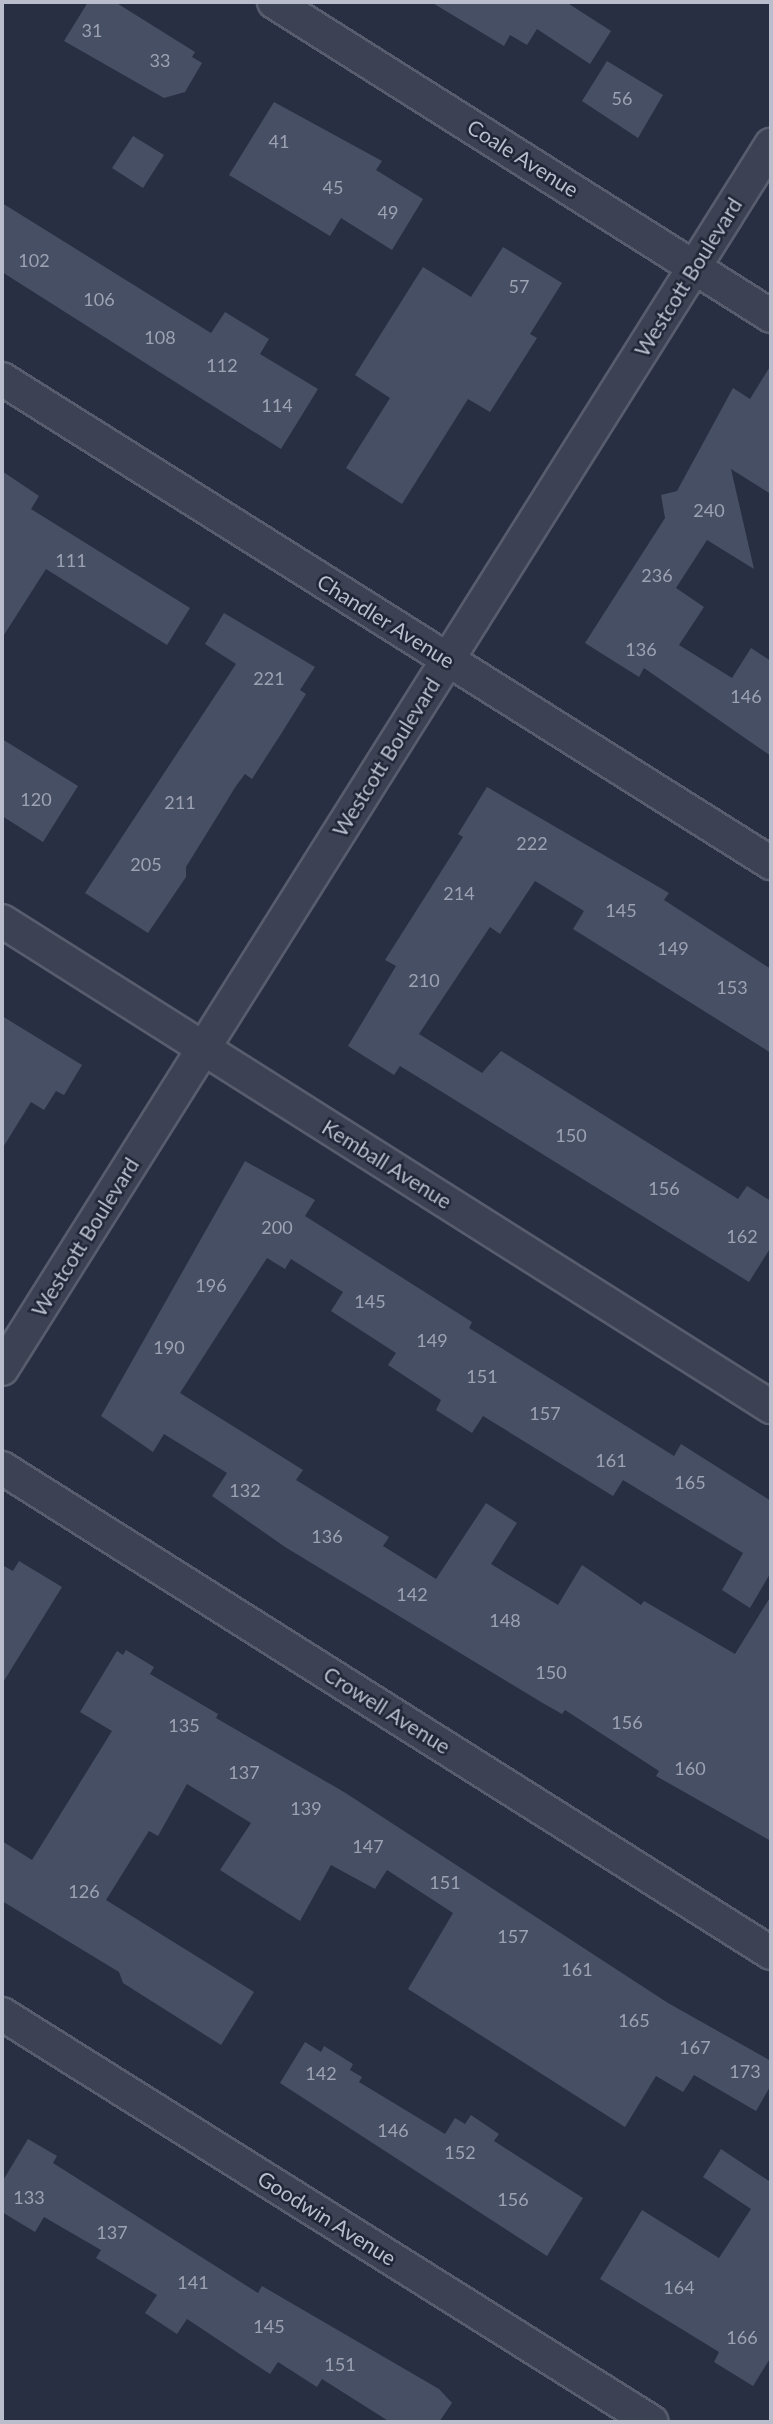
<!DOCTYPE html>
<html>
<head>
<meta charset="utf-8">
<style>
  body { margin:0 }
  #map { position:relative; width:773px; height:2424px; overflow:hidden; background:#282f43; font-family:Lato,sans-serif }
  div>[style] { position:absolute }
  .building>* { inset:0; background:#474f65 }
  .roads { filter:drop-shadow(2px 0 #585d6d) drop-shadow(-2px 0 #585d6d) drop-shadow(0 2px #585d6d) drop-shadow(0 -2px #585d6d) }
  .minor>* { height:32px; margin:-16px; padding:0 16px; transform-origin:16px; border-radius:16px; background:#3c4253 }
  span { translate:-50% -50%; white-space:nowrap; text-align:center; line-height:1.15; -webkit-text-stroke:5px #212738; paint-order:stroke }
  .number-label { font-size:18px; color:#9da2b2 }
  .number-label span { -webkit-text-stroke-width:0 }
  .street-label { font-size:21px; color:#babecc }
  .frame { position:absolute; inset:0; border:4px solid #babecc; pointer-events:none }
</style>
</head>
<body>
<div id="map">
  <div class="building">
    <div style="clip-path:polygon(88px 2px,115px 2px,195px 52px,192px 57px,202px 63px,185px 92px,164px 98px,64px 41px)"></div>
    <div style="clip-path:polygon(431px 2px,566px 2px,611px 31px,590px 64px,537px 29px,527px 45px,510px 35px,504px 46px)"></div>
    <div style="clip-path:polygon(607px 61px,663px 95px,638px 138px,582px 101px)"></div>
    <div style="clip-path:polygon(274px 102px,382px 161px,376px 170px,423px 199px,392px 250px,341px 218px,330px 236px,229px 175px)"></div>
    <div style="clip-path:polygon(133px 136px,164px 155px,143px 188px,112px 168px)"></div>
    <div style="clip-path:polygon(2px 203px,211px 333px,225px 312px,269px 339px,260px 354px,318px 389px,281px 449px,2px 272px)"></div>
    <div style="clip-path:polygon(503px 247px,562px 283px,530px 334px,537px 338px,490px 412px,468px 399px,402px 504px,346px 468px,390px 398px,355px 375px,423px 267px,471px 297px)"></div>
    <div style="clip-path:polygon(771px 365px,771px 494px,731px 469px,754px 569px,707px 540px,676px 588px,704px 607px,679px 645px,732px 678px,751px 648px,771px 661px,771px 756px,644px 668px,639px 677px,585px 643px,665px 518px,661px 495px,677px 491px,733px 388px,750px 399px)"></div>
    <div style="clip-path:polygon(2px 471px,39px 496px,31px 509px,190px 608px,167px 645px,46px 569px,2px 638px)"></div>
    <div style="clip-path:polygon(224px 613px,315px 667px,300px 690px,306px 694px,281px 734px,252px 779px,245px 774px,236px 786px,186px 867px,186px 877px,148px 933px,85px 893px,236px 664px,205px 644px)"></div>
    <div style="clip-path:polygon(2px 739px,78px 786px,43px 842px,2px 816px)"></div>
    <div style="clip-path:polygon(487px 787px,669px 893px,664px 900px,771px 969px,771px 1053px,573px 929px,584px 911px,535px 881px,500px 934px,490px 927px,419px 1034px,482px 1073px,501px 1051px,738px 1199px,747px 1186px,771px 1201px,771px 1247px,749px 1282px,400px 1066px,394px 1075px,348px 1046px,396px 966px,385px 960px,463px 837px,458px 834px)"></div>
    <div style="clip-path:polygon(2px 1016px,82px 1065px,64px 1095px,56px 1091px,44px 1110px,31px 1102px,2px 1149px)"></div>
    <div style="clip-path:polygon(245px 1161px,315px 1200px,305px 1216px,472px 1322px,469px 1328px,674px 1456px,681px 1444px,771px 1501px,771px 1572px,750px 1608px,722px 1590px,743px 1553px,623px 1480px,613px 1496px,483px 1416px,472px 1433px,436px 1410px,441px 1400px,388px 1365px,396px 1353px,331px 1311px,343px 1292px,291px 1259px,285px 1269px,267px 1258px,180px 1393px,303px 1470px,296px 1480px,389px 1537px,383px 1546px,436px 1579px,486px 1503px,517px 1523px,491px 1564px,558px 1605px,582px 1565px,641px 1605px,644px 1601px,735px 1654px,771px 1596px,771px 1841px,656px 1776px,659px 1771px,565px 1710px,562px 1714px,541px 1702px,285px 1547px,212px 1496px,227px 1473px,164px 1434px,153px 1452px,101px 1416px)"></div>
    <div style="clip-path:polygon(19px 1561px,62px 1587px,2px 1684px,2px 1565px,13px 1571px)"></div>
    <div style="clip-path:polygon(126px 1650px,154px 1667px,150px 1674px,218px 1714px,216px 1718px,344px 1792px,668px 2003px,771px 2061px,771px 2085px,756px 2111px,694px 2075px,683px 2092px,656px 2076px,625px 2127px,408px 1989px,453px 1913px,387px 1870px,375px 1889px,331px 1865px,300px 1921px,220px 1870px,251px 1823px,187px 1784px,158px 1836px,149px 1831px,106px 1900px,254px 1992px,221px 2045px,123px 1983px,119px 1972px,2px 1901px,2px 1841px,32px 1860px,112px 1731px,80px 1712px,117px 1651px,123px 1655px)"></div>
    <div style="clip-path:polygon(305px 2042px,321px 2052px,324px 2046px,353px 2064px,350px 2070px,362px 2077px,359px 2082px,445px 2134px,455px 2118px,465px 2124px,471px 2115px,499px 2134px,494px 2141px,583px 2198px,547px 2256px,280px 2083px)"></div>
    <div style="clip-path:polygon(28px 2139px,57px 2156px,53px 2163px,258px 2293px,262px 2286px,439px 2389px,452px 2403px,439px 2422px,390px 2422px,322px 2379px,317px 2387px,278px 2362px,270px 2374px,187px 2319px,177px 2334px,145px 2313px,157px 2295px,96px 2258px,101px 2250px,44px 2217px,35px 2232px,2px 2212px,2px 2182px)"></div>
    <div style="clip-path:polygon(721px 2149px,769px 2181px,771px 2177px,771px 2357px,753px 2386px,714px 2362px,719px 2352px,600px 2279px,642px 2210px,719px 2258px,751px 2209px,703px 2177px)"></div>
  </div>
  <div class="roads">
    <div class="minor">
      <div style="left:274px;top:2px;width:588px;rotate:32.28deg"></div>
      <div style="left:2px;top:379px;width:909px;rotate:32.19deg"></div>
      <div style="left:2px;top:921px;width:910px;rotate:32.29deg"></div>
      <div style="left:2px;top:1369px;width:1446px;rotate:-57.86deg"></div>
      <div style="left:2px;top:1468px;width:909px;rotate:32.24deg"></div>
      <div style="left:2px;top:2014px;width:767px;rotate:32.12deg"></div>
    </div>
  </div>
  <div class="number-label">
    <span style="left:92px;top:30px">31</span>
    <span style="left:160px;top:60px">33</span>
    <span style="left:622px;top:98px">56</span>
    <span style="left:279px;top:141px">41</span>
    <span style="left:333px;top:187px">45</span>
    <span style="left:388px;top:212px">49</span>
    <span style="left:34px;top:260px">102</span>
    <span style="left:519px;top:286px">57</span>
    <span style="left:99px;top:299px">106</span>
    <span style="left:160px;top:337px">108</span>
    <span style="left:222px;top:365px">112</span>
    <span style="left:277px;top:405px">114</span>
    <span style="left:709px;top:510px">240</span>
    <span style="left:71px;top:560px">111</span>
    <span style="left:657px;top:575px">236</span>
    <span style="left:641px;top:649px">136</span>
    <span style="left:269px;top:678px">221</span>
    <span style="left:746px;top:696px">146</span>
    <span style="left:36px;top:799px">120</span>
    <span style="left:180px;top:802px">211</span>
    <span style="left:532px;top:843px">222</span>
    <span style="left:146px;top:864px">205</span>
    <span style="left:459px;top:893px">214</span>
    <span style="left:621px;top:910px">145</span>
    <span style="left:673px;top:948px">149</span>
    <span style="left:424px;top:980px">210</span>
    <span style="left:732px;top:987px">153</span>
    <span style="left:571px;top:1135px">150</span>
    <span style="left:664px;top:1188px">156</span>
    <span style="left:277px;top:1227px">200</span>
    <span style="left:742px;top:1236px">162</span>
    <span style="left:211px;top:1285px">196</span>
    <span style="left:370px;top:1301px">145</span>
    <span style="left:432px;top:1340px">149</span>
    <span style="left:169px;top:1347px">190</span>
    <span style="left:482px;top:1376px">151</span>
    <span style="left:545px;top:1413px">157</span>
    <span style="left:611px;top:1460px">161</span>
    <span style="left:690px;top:1482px">165</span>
    <span style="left:245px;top:1490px">132</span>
    <span style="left:327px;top:1536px">136</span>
    <span style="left:412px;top:1594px">142</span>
    <span style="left:505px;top:1620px">148</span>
    <span style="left:551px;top:1672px">150</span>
    <span style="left:627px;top:1722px">156</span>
    <span style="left:184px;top:1725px">135</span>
    <span style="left:690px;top:1768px">160</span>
    <span style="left:244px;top:1772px">137</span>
    <span style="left:306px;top:1808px">139</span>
    <span style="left:368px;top:1846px">147</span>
    <span style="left:445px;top:1882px">151</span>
    <span style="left:84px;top:1891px">126</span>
    <span style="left:513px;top:1936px">157</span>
    <span style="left:577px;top:1969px">161</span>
    <span style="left:634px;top:2020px">165</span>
    <span style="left:695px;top:2047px">167</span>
    <span style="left:745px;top:2071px">173</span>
    <span style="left:321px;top:2073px">142</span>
    <span style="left:393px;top:2130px">146</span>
    <span style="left:460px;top:2152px">152</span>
    <span style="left:29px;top:2197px">133</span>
    <span style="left:513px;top:2199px">156</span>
    <span style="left:112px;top:2232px">137</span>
    <span style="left:193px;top:2282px">141</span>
    <span style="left:679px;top:2287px">164</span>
    <span style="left:269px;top:2326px">145</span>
    <span style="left:742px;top:2337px">166</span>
    <span style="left:340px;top:2364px">151</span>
  </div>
  <div class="street-label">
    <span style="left:523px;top:158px;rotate:32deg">Coale Avenue</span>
    <span style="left:688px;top:277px;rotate:-58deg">Westcott Boulevard</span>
    <span style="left:386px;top:621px;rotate:32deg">Chandler Avenue</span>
    <span style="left:386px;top:757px;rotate:-58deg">Westcott Boulevard</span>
    <span style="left:387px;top:1164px;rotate:32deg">Kemball Avenue</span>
    <span style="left:85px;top:1237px;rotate:-58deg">Westcott Boulevard</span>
    <span style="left:387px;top:1710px;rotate:32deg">Crowell Avenue</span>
    <span style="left:327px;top:2218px;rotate:32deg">Goodwin Avenue</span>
  </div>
  <div class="frame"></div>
</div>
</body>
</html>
